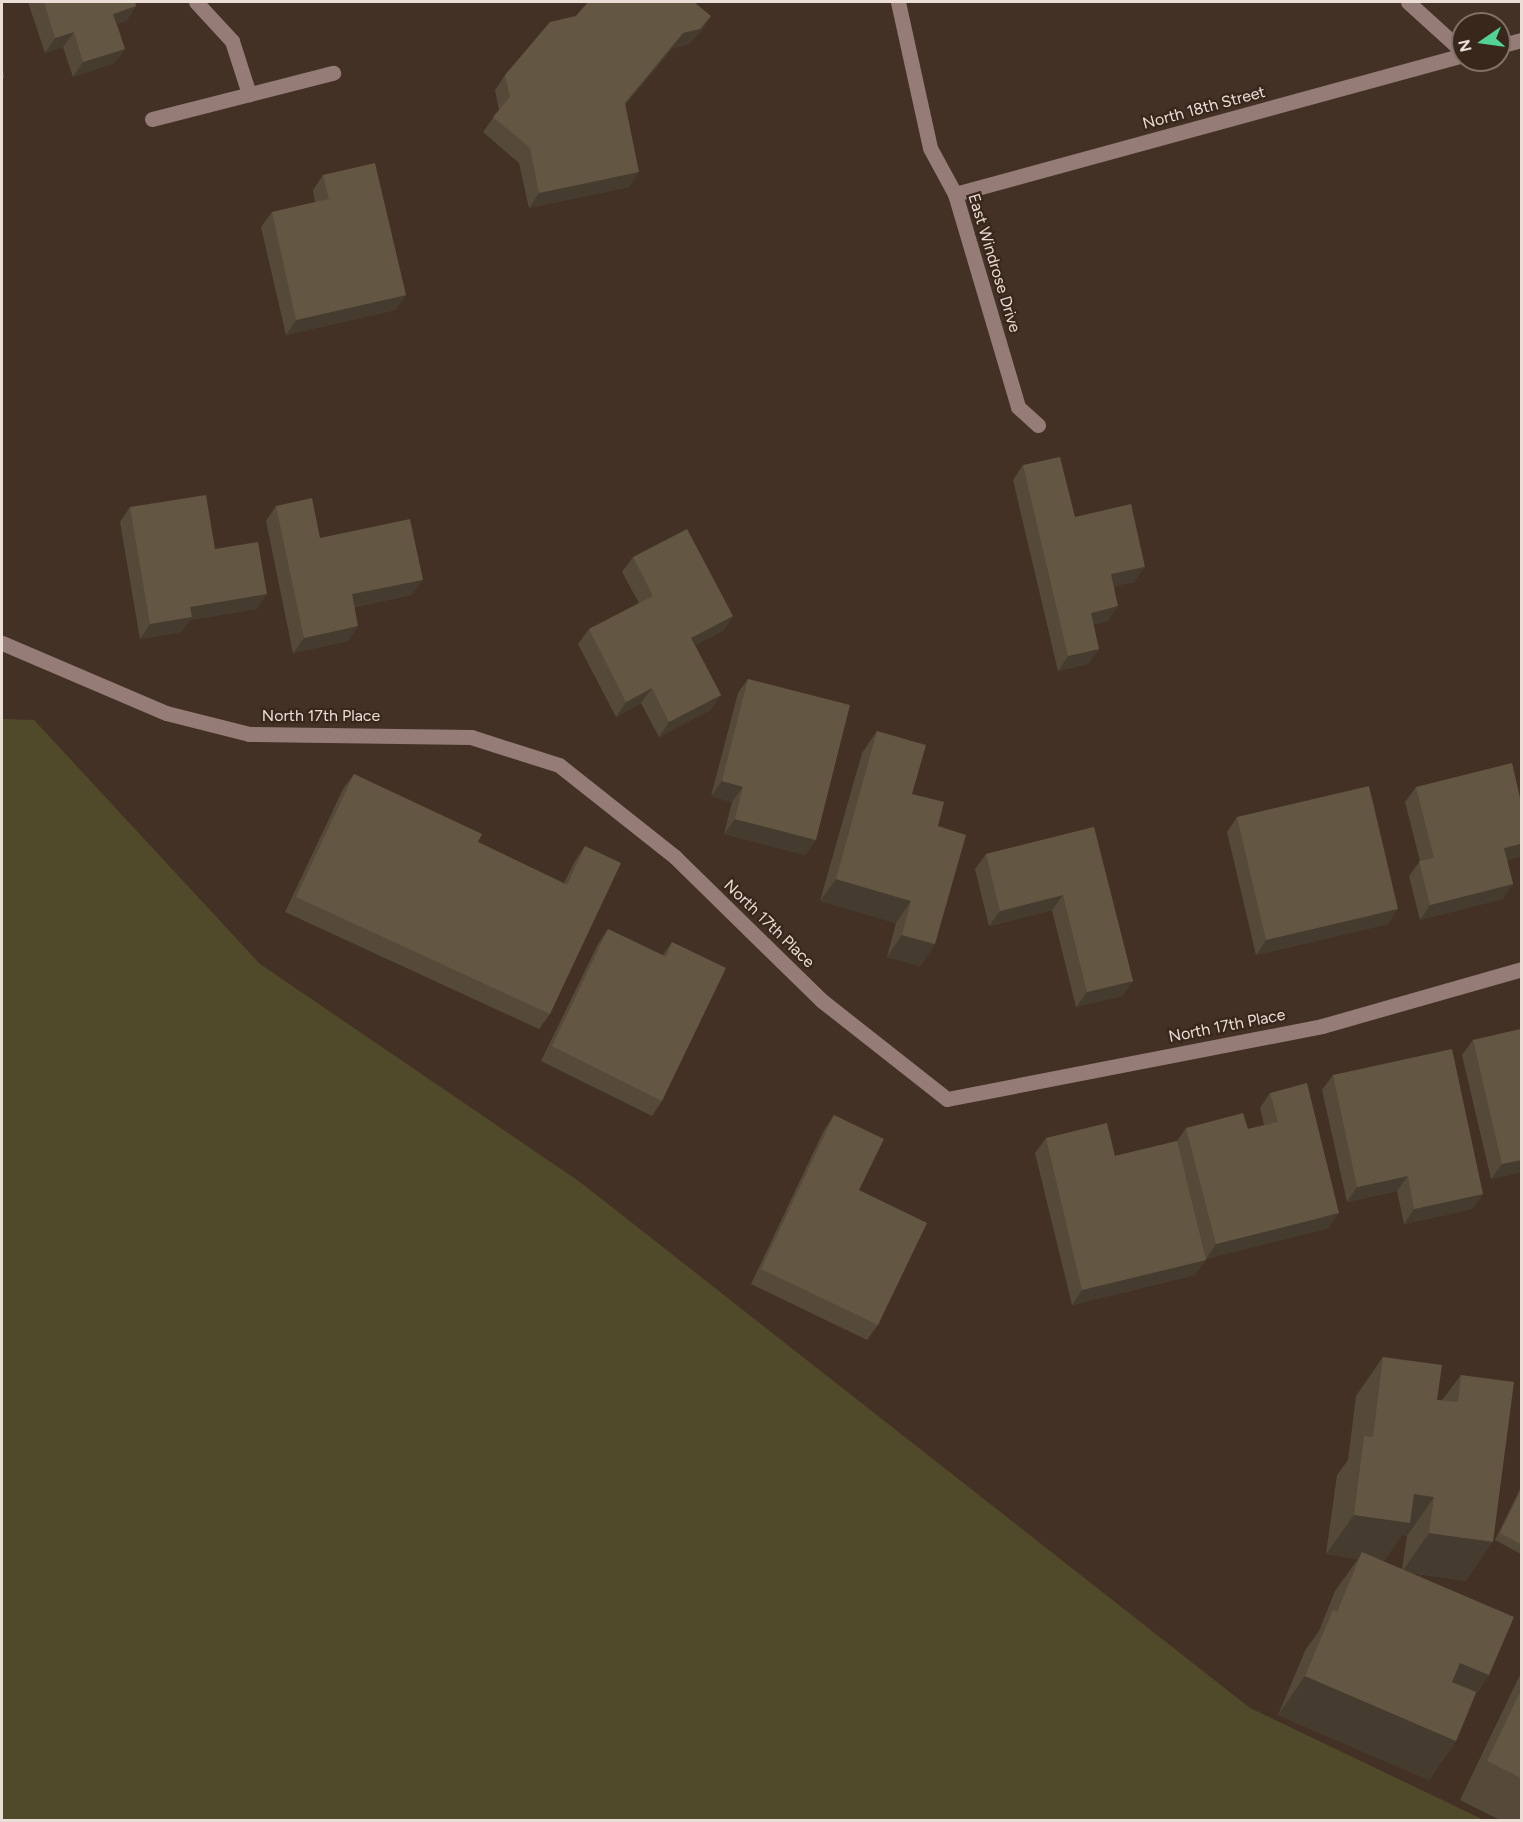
<!DOCTYPE html>
<html>
<head>
<meta charset="utf-8">
<style>
  body { margin:0 }
  #map { position:relative; width:1523px; height:1822px; overflow:hidden; background:#433125; font-family:Figtree,sans-serif }
  div>[style] { position:absolute }
  .green>* { inset:0; background:#514a2a }
  .minor>* { height:15px; margin:-7.5px; padding:0 7.5px; transform-origin:7.5px; border-radius:7.5px; background:#957c76 }
  .wall>* { inset:0; background:#554a3a }
  .shaded-wall>* { inset:0; background:#453c2f }
  .building>* { inset:0; background:#635643 }
  span { translate:-50% -50%; white-space:nowrap; text-align:center; line-height:1.15; -webkit-text-stroke:4.5px #39271b; paint-order:stroke }
  .street-label { font-size:16px; color:#eaded7 }
  .frame { position:absolute; inset:0; border:3px solid #eaded7; pointer-events:none }
  .north { position:absolute; left:1451px; top:12px; width:60px; height:60px; box-sizing:border-box; background:#39271b; border:2px solid #807066; border-radius:50%; rotate:257deg; font-size:16px; font-weight:700; line-height:24px; text-align:center; color:#eaded7 }
  .north::after { content:''; display:block; margin:auto; width:21px; height:27px; background:#51d397; clip-path:polygon(50% 0,100% 100%,50% 72%,0 100%) }
</style>
</head>
<body>
<div id="map">
  <div class="green">
    <div style="clip-path:polygon(2px 719px,34px 720px,260px 964px,580px 1182px,1250px 1708px,1484px 1820px,2px 1820px)"></div>
  </div>
  <div class="minor">
    <div style="left:196px;top:2px;width:53px;rotate:47.3deg"></div>
    <div style="left:232px;top:41px;width:56px;rotate:72.2deg"></div>
    <div style="left:898px;top:2px;width:149px;rotate:77.6deg"></div>
    <div style="left:930px;top:148px;width:52px;rotate:61.5deg"></div>
    <div style="left:955px;top:194px;width:222px;rotate:73.5deg"></div>
    <div style="left:1018px;top:407px;width:27px;rotate:42deg"></div>
    <div style="left:1408px;top:2px;width:74px;rotate:42.3deg"></div>
    <div style="left:1499px;top:46px;width:24px;rotate:-15deg"></div>
    <div style="left:152px;top:119px;width:187px;rotate:-14.3deg"></div>
    <div style="left:955px;top:194px;width:527px;rotate:-15.3deg"></div>
    <div style="left:2px;top:643px;width:178px;rotate:23.1deg"></div>
    <div style="left:166px;top:713px;width:86px;rotate:14.2deg"></div>
    <div style="left:249px;top:734px;width:222px;rotate:0.8deg"></div>
    <div style="left:471px;top:737px;width:92px;rotate:17.7deg"></div>
    <div style="left:559px;top:765px;width:148px;rotate:38.4deg"></div>
    <div style="left:675px;top:857px;width:204px;rotate:44.4deg"></div>
    <div style="left:821px;top:1000px;width:160px;rotate:38.2deg"></div>
    <div style="left:947px;top:1099px;width:382px;rotate:-11deg"></div>
    <div style="left:1322px;top:1026px;width:208px;rotate:-15.9deg"></div>
  </div>
  <div class="wall">
    <div style="clip-path:polygon(28px 2px,135px 2px,136px 6px,126px 21px,117px 24px,125px 49px,114px 63px,73px 77px,63px 47px,45px 53px)"></div>
    <div style="clip-path:polygon(576px 16px,711px 16px,701px 31px,689px 44px,673px 48px,625px 105px,629px 187px,529px 208px,519px 163px,483px 132px,499px 110px,495px 90px,505px 75px)"></div>
    <div style="clip-path:polygon(323px 175px,406px 295px,395px 310px,286px 335px,261px 227px,272px 212px,315px 202px,313px 190px)"></div>
    <div style="clip-path:polygon(1023px 465px,1075px 517px,1134px 582px,1114px 586px,1108px 621px,1093px 624px,1099px 649px,1088px 664px,1058px 671px,1013px 480px)"></div>
    <div style="clip-path:polygon(276px 506px,320px 538px,412px 595px,354px 607px,348px 641px,293px 653px,266px 521px)"></div>
    <div style="clip-path:polygon(130px 507px,215px 549px,257px 609px,190px 620px,181px 632px,140px 639px,120px 522px)"></div>
    <div style="clip-path:polygon(633px 557px,733px 616px,723px 631px,695px 645px,721px 695px,710px 710px,659px 737px,641px 703px,616px 717px,578px 644px,589px 629px,639px 603px,622px 572px)"></div>
    <div style="clip-path:polygon(748px 679px,816px 840px,805px 855px,724px 834px,732px 802px,711px 796px,738px 693px)"></div>
    <div style="clip-path:polygon(877px 731px,912px 794px,938px 826px,935px 944px,920px 966px,887px 957px,896px 923px,820px 901px,862px 753px)"></div>
    <div style="clip-path:polygon(354px 774px,478px 842px,564px 883px,575px 861px,585px 846px,550px 1014px,539px 1029px,285px 912px,343px 789px)"></div>
    <div style="clip-path:polygon(1416px 787px,1521px 856px,1507px 860px,1513px 884px,1502px 899px,1420px 920px,1409px 876px,1420px 861px,1405px 802px)"></div>
    <div style="clip-path:polygon(1237px 817px,1388px 924px,1256px 955px,1227px 832px)"></div>
    <div style="clip-path:polygon(1094px 827px,1133px 981px,1122px 996px,1076px 1007px,1052px 910px,989px 926px,975px 869px,986px 854px)"></div>
    <div style="clip-path:polygon(608px 929px,663px 955px,672px 942px,662px 1101px,652px 1116px,541px 1061px,598px 944px)"></div>
    <div style="clip-path:polygon(1521px 1029px,1521px 1172px,1491px 1179px,1462px 1055px,1473px 1040px)"></div>
    <div style="clip-path:polygon(1333px 1075px,1483px 1194px,1472px 1209px,1404px 1224px,1397px 1191px,1347px 1202px,1322px 1090px)"></div>
    <div style="clip-path:polygon(1270px 1093px,1329px 1228px,1206px 1259px,1195px 1275px,1072px 1305px,1035px 1153px,1046px 1138px,1115px 1156px,1177px 1141px,1186px 1128px,1248px 1129px,1264px 1125px,1260px 1108px)"></div>
    <div style="clip-path:polygon(834px 1115px,859px 1190px,878px 1325px,867px 1340px,751px 1284px,824px 1130px)"></div>
    <div style="clip-path:polygon(evenodd,1383px 1357px,1437px 1400px,1442px 1400px,1461px 1375px,1466px 1581px,1411px 1573px,1489px 1675px,1475px 1696px,1456px 1741px,1429px 1780px,1278px 1715px,1306px 1649px,1319px 1631px,1335px 1591px,1358px 1559px,1326px 1554px,1337px 1475px,1348px 1460px,1356px 1396px,1383px 1357px,1402px 1535px,1407px 1536px,1402px 1569px,1383px 1562px,1402px 1535px)"></div>
    <div style="clip-path:polygon(1521px 1487px,1521px 1554px,1495px 1540px)"></div>
    <div style="clip-path:polygon(1521px 1674px,1521px 1821px,1502px 1821px,1460px 1800px,1518px 1679px)"></div>
  </div>
  <div class="shaded-wall">
    <div style="clip-path:polygon(136px 6px,126px 21px,103px 29px,113px 14px)"></div>
    <div style="clip-path:polygon(711px 16px,701px 31px,689px 44px,673px 48px,614px 118px,625px 103px,683px 33px)"></div>
    <div style="clip-path:polygon(74px 32px,63px 47px,45px 53px,55px 38px)"></div>
    <div style="clip-path:polygon(125px 49px,114px 63px,73px 77px,83px 62px)"></div>
    <div style="clip-path:polygon(639px 172px,629px 187px,529px 208px,539px 193px)"></div>
    <div style="clip-path:polygon(406px 295px,395px 310px,286px 335px,296px 320px)"></div>
    <div style="clip-path:polygon(1145px 567px,1134px 582px,1100px 589px,1111px 574px)"></div>
    <div style="clip-path:polygon(423px 580px,412px 595px,341px 609px,352px 594px)"></div>
    <div style="clip-path:polygon(267px 594px,257px 609px,190px 620px,181px 632px,140px 639px,150px 624px,190px 607px)"></div>
    <div style="clip-path:polygon(1118px 606px,1108px 621px,1080px 628px,1091px 613px)"></div>
    <div style="clip-path:polygon(733px 616px,723px 631px,681px 653px,691px 638px)"></div>
    <div style="clip-path:polygon(358px 626px,348px 641px,293px 653px,304px 638px)"></div>
    <div style="clip-path:polygon(1099px 649px,1088px 664px,1058px 671px,1068px 656px)"></div>
    <div style="clip-path:polygon(652px 688px,641px 703px,616px 717px,626px 702px)"></div>
    <div style="clip-path:polygon(721px 695px,710px 710px,659px 737px,669px 722px)"></div>
    <div style="clip-path:polygon(722px 781px,743px 787px,732px 802px,711px 796px)"></div>
    <div style="clip-path:polygon(735px 819px,816px 840px,805px 855px,724px 834px)"></div>
    <div style="clip-path:polygon(1521px 844px,1521px 856px,1493px 863px,1504px 848px)"></div>
    <div style="clip-path:polygon(836px 879px,911px 901px,896px 923px,820px 901px)"></div>
    <div style="clip-path:polygon(1513px 884px,1502px 899px,1420px 920px,1430px 905px)"></div>
    <div style="clip-path:polygon(1063px 895px,1052px 910px,989px 926px,1000px 911px)"></div>
    <div style="clip-path:polygon(1398px 909px,1388px 924px,1256px 955px,1266px 940px)"></div>
    <div style="clip-path:polygon(902px 935px,935px 944px,920px 966px,887px 957px)"></div>
    <div style="clip-path:polygon(1133px 981px,1122px 996px,1076px 1007px,1087px 992px)"></div>
    <div style="clip-path:polygon(1521px 1160px,1521px 1172px,1491px 1179px,1502px 1164px)"></div>
    <div style="clip-path:polygon(1408px 1176px,1397px 1191px,1347px 1202px,1357px 1187px)"></div>
    <div style="clip-path:polygon(1483px 1194px,1472px 1209px,1404px 1224px,1414px 1209px)"></div>
    <div style="clip-path:polygon(1339px 1213px,1329px 1228px,1206px 1259px,1216px 1244px)"></div>
    <div style="clip-path:polygon(1206px 1260px,1195px 1275px,1072px 1305px,1082px 1290px)"></div>
    <div style="clip-path:polygon(1414px 1494px,1434px 1497px,1407px 1536px,1402px 1535px,1383px 1562px,1362px 1552px,1358px 1559px,1326px 1554px,1354px 1515px)"></div>
    <div style="clip-path:polygon(1429px 1533px,1493px 1542px,1466px 1581px,1402px 1572px)"></div>
    <div style="clip-path:polygon(1460px 1663px,1489px 1675px,1462px 1714px,1433px 1702px)"></div>
    <div style="clip-path:polygon(1305px 1676px,1456px 1741px,1429px 1780px,1278px 1715px)"></div>
  </div>
  <div class="building">
    <div style="clip-path:polygon(44px 2px,135px 2px,136px 6px,113px 14px,125px 49px,83px 62px,74px 32px,55px 38px)"></div>
    <div style="clip-path:polygon(588px 2px,694px 2px,711px 16px,700px 29px,683px 33px,625px 103px,639px 172px,539px 193px,530px 148px,493px 117px,510px 97px,505px 75px,550px 22px,576px 16px)"></div>
    <div style="clip-path:polygon(2px 62px,4px 78px,2px 78px)"></div>
    <div style="clip-path:polygon(375px 163px,406px 295px,296px 320px,272px 212px,329px 199px,323px 175px)"></div>
    <div style="clip-path:polygon(1060px 457px,1075px 517px,1131px 504px,1145px 567px,1111px 574px,1118px 606px,1091px 613px,1099px 649px,1068px 656px,1023px 465px)"></div>
    <div style="clip-path:polygon(206px 495px,215px 549px,258px 542px,267px 594px,190px 607px,192px 617px,150px 624px,130px 507px)"></div>
    <div style="clip-path:polygon(312px 498px,320px 538px,410px 519px,423px 580px,352px 594px,358px 626px,304px 638px,276px 506px)"></div>
    <div style="clip-path:polygon(687px 529px,733px 616px,691px 638px,721px 695px,669px 722px,652px 688px,626px 702px,589px 629px,653px 596px,633px 557px)"></div>
    <div style="clip-path:polygon(748px 679px,850px 705px,816px 840px,735px 819px,743px 787px,722px 781px)"></div>
    <div style="clip-path:polygon(877px 731px,926px 745px,912px 794px,944px 802px,938px 826px,966px 835px,935px 944px,902px 935px,911px 901px,836px 879px)"></div>
    <div style="clip-path:polygon(1512px 763px,1521px 802px,1521px 844px,1504px 848px,1513px 884px,1430px 905px,1419px 861px,1434px 858px,1416px 787px)"></div>
    <div style="clip-path:polygon(354px 774px,482px 834px,478px 842px,567px 885px,585px 846px,621px 863px,550px 1014px,296px 897px)"></div>
    <div style="clip-path:polygon(1369px 786px,1398px 909px,1266px 940px,1237px 817px)"></div>
    <div style="clip-path:polygon(1094px 827px,1133px 981px,1087px 992px,1063px 895px,1000px 911px,986px 854px)"></div>
    <div style="clip-path:polygon(608px 929px,666px 957px,672px 942px,726px 968px,662px 1101px,552px 1046px)"></div>
    <div style="clip-path:polygon(1521px 1029px,1521px 1160px,1502px 1164px,1473px 1040px)"></div>
    <div style="clip-path:polygon(1452px 1049px,1483px 1194px,1414px 1209px,1408px 1176px,1357px 1187px,1333px 1075px)"></div>
    <div style="clip-path:polygon(1307px 1083px,1339px 1213px,1216px 1244px,1186px 1128px,1243px 1113px,1248px 1129px,1278px 1122px,1270px 1093px)"></div>
    <div style="clip-path:polygon(834px 1115px,884px 1139px,859px 1190px,927px 1223px,878px 1325px,761px 1269px)"></div>
    <div style="clip-path:polygon(1107px 1123px,1115px 1156px,1177px 1141px,1206px 1260px,1082px 1290px,1046px 1138px)"></div>
    <div style="clip-path:polygon(1383px 1357px,1442px 1365px,1437px 1400px,1458px 1402px,1461px 1375px,1514px 1382px,1493px 1542px,1429px 1533px,1434px 1497px,1414px 1494px,1410px 1523px,1354px 1515px,1364px 1436px,1373px 1437px)"></div>
    <div style="clip-path:polygon(1521px 1490px,1521px 1544px,1500px 1533px)"></div>
    <div style="clip-path:polygon(1362px 1552px,1514px 1617px,1489px 1675px,1460px 1663px,1452px 1682px,1476px 1692px,1456px 1741px,1305px 1676px,1333px 1610px,1337px 1612px)"></div>
    <div style="clip-path:polygon(1521px 1690px,1521px 1778px,1487px 1761px)"></div>
  </div>
  <div class="street-label">
    <span style="left:1204px;top:108px;rotate:-15deg">North 18th Street</span>
    <span style="left:994px;top:263px;rotate:73deg">East Windrose Drive</span>
    <span style="left:321px;top:716px">North 17th Place</span>
    <span style="left:769px;top:924px;rotate:44deg">North 17th Place</span>
    <span style="left:1227px;top:1026px;rotate:-11deg">North 17th Place</span>
  </div>
  <div class="frame"></div>
  <div class="north">N</div>
</div>
</body>
</html>
